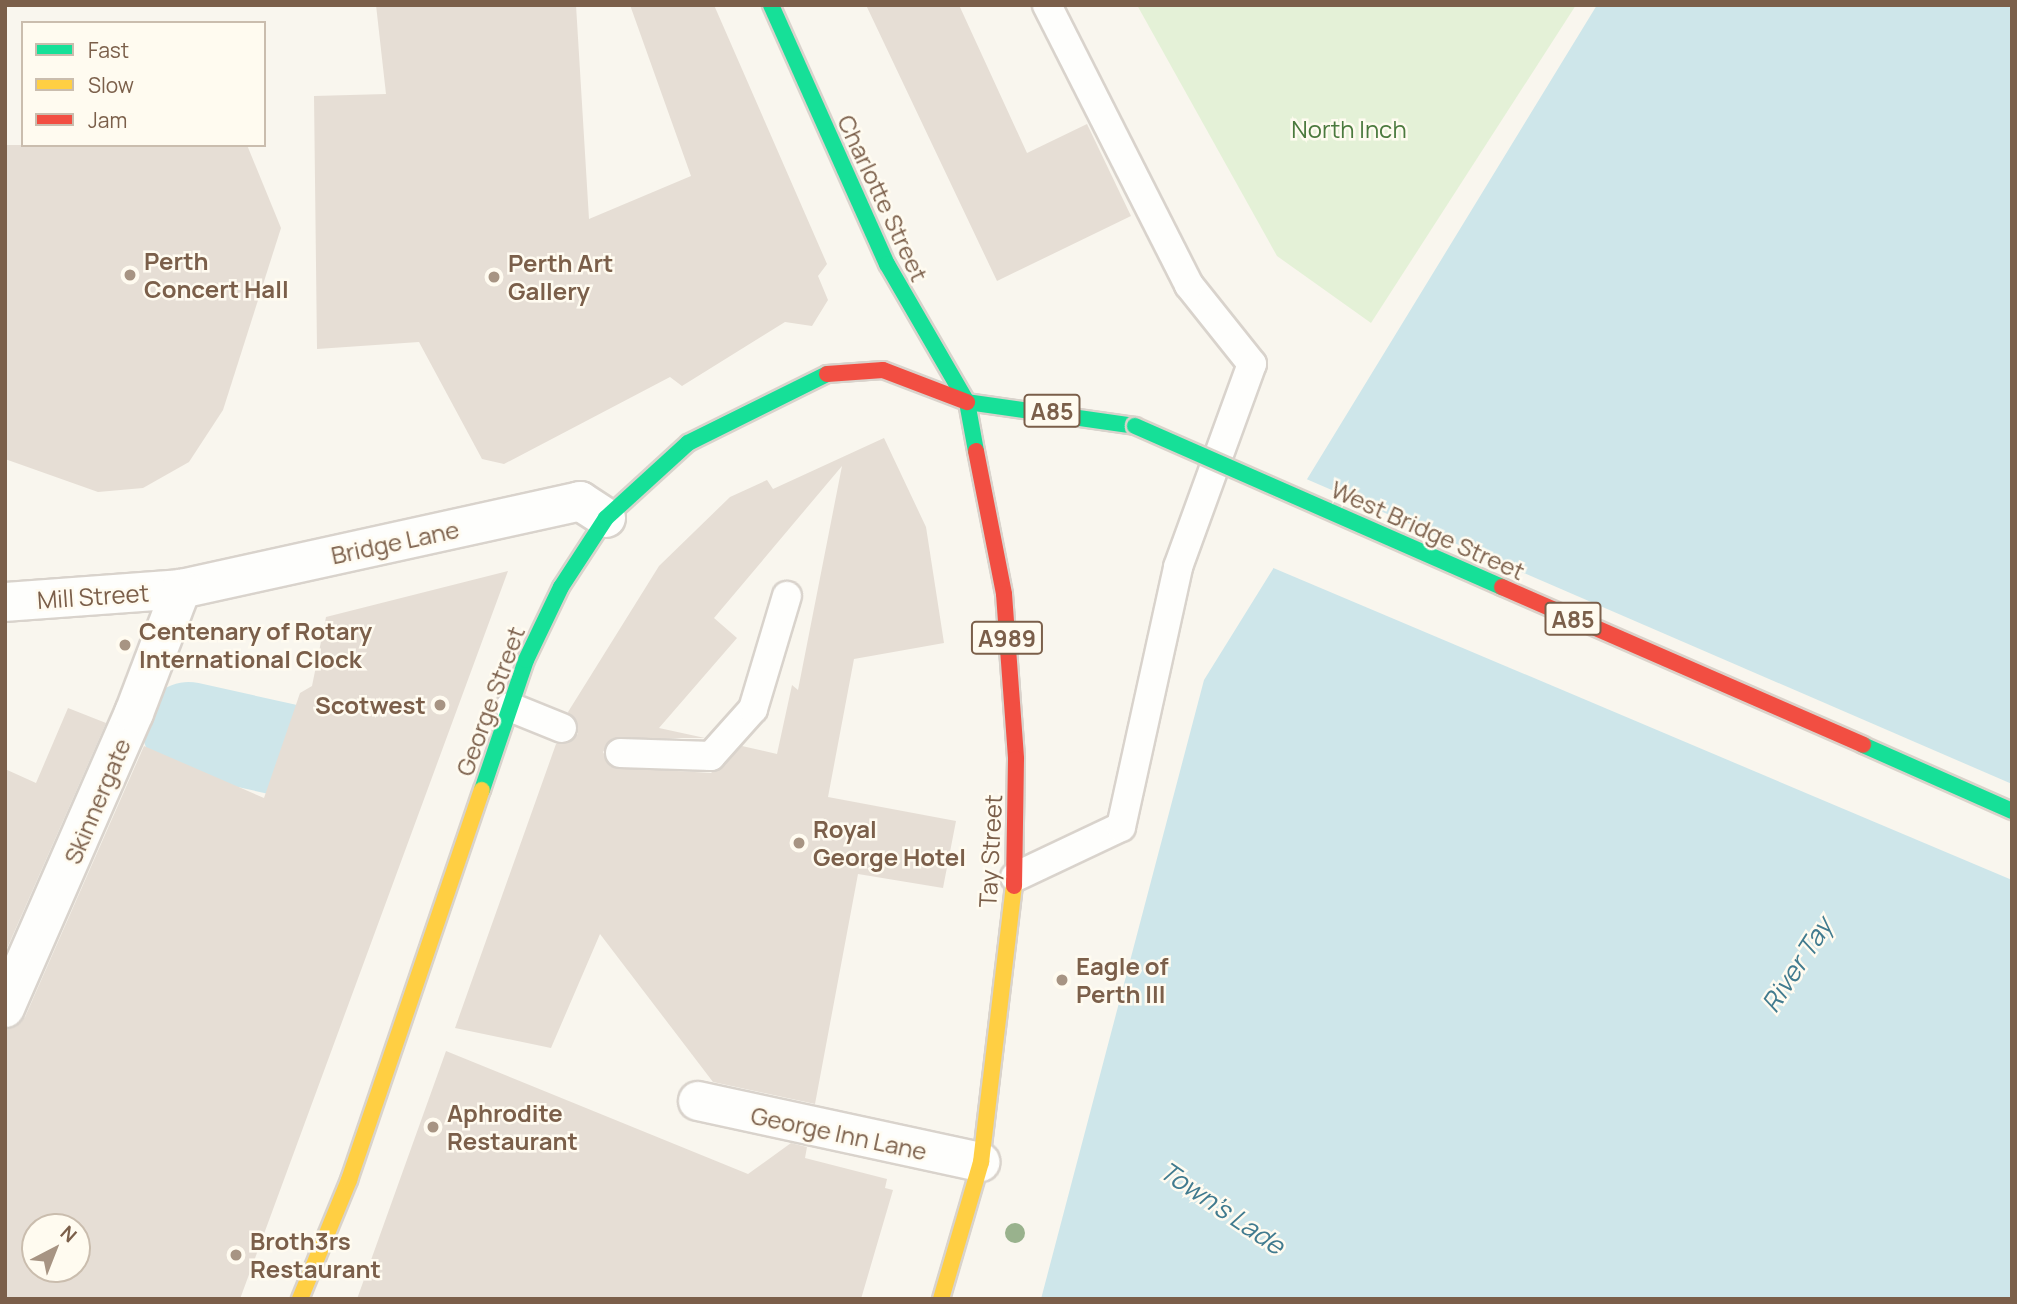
<!DOCTYPE html>
<html>
<head>
<meta charset="utf-8">
<style>
  body { margin:0 }
  #map { position:relative; width:2017px; height:1304px; overflow:hidden; background:#f9f6ee; font-family:Manrope,sans-serif }
  div>[style] { position:absolute }
  .green>* { inset:0; background:#e4f1d7 }
  .water>* { inset:0; background:#cee6ea }
  .pier>* { inset:0; background:#f9f6ee }
  .river>* { height:93px; margin:-46.5px; padding:0 46.5px; transform-origin:46.5px; border-radius:46.5px; background:#cee6ea }
  .building>* { inset:0; background:#e6ded5 }
  .roads { filter:drop-shadow(2px 0 #d9d3cc) drop-shadow(-2px 0 #d9d3cc) drop-shadow(0 2px #d9d3cc) drop-shadow(0 -2px #d9d3cc) }
  .lane>* { height:28px; margin:-14px; padding:0 14px; transform-origin:14px; border-radius:14px; background:#fefefc }
  .street>* { height:38px; margin:-19px; padding:0 19px; transform-origin:19px; border-radius:19px; background:#fefefc }
  .fast>* { height:16px; margin:-8px; padding:0 8px; transform-origin:8px; border-radius:8px; background:#16e098 }
  .slow>* { height:16px; margin:-8px; padding:0 8px; transform-origin:8px; border-radius:8px; background:#ffcf43 }
  .jam>* { height:16px; margin:-8px; padding:0 8px; transform-origin:8px; border-radius:8px; background:#f24e42 }
  .bridges { filter:drop-shadow(2px 0 #dad2ca) drop-shadow(-2px 0 #dad2ca) drop-shadow(0 2px #dad2ca) drop-shadow(0 -2px #dad2ca) }
  .fast-bridge>* { height:16px; margin:-8px; padding:0 8px; transform-origin:8px; border-radius:8px; background:#16e098 }
  .jam-bridge>* { height:16px; margin:-8px; padding:0 8px; transform-origin:8px; border-radius:8px; background:#f24e42 }
  .trees>* { width:20px; height:20px; margin:-10px; border-radius:50%; background:#99b28d }
  .dots>* { width:19px; height:19px; translate:-50% -50%; box-sizing:border-box; border:4px solid #fffbf0; border-radius:50% }
  span { translate:-50% -50%; white-space:nowrap; text-align:center; line-height:1.15; -webkit-text-stroke:5px #fffbf0; paint-order:stroke }
  .shield-label span { padding:2px 5px; background:#fffbf0; border:2px solid; border-radius:5px; -webkit-text-stroke-width:0 }
  .shield-label { font-size:23px; color:#7b5f4a; font-weight:700 }
  .park-label { font-size:24px; color:#4b7a3e }
  .street-label { font-size:24px; color:#7b5f4a }
  .poi-label { font-size:24px; color:#7b5f4a; font-weight:700 }
  .left { translate:0 -50%; text-align:left }
  .right { translate:-100% -50%; text-align:right }
  .water-label { font-size:26px; color:#417b8f; font-style:italic }
  .frame { position:absolute; inset:0; border:7px solid #7b5f4a; pointer-events:none }
  .legend { position:absolute; left:21px; top:21px; width:245px; height:126px; box-sizing:border-box; background:#fffbf0; border:2px solid #cabdae; margin:0; padding:9px 12px; list-style:none; font-size:21px; color:#7b5f4a }
  .legend li { display:flex; align-items:center; gap:14px; height:35px }
  .legend b { width:35px; border:2px solid #cabdae }
  .north { position:absolute; left:21px; top:1213px; width:70px; height:70px; box-sizing:border-box; background:#fffbf0; border:2px solid #cabdae; border-radius:50%; rotate:42deg; font-size:19px; font-weight:700; line-height:28px; text-align:center; color:#7b5f4a }
  .north::after { content:''; display:block; margin:auto; width:24px; height:32px; background:#a79483; clip-path:polygon(50% 0,100% 100%,50% 72%,0 100%) }
</style>
</head>
<body>
<div id="map">
  <div class="green">
    <div style="clip-path:polygon(1137px 5px,1576px 5px,1371px 323px,1277px 256px)"></div>
  </div>
  <div class="water">
    <div style="clip-path:polygon(1597px 5px,2012px 5px,2012px 1299px,1041px 1299px,1204px 680px,1273px 569px,1301px 489px)"></div>
  </div>
  <div class="pier">
    <div style="clip-path:polygon(1304px 478px,2012px 784px,2012px 880px,1271px 567px)"></div>
  </div>
  <div class="river">
    <div style="left:188px;top:728px;width:167px;rotate:12.5deg"></div>
  </div>
  <div class="building">
    <div style="clip-path:polygon(376px 5px,576px 5px,589px 219px,691px 176px,630px 5px,714px 5px,827px 264px,818px 276px,828px 300px,812px 326px,785px 322px,682px 386px,670px 377px,504px 464px,482px 459px,419px 342px,317px 349px,314px 96px,386px 94px)"></div>
    <div style="clip-path:polygon(866px 5px,959px 5px,1027px 153px,1087px 124px,1131px 216px,997px 281px)"></div>
    <div style="clip-path:polygon(5px 145px,247px 145px,281px 228px,223px 410px,189px 462px,143px 488px,98px 492px,5px 459px)"></div>
    <div style="clip-path:polygon(evenodd,884px 438px,926px 527px,944px 643px,854px 659px,828px 797px,956px 821px,943px 888px,858px 874px,815px 1104px,713px 1082px,600px 934px,551px 1048px,455px 1028px,556px 744px,578px 734px,568px 712px,659px 566px,730px 497px,767px 480px,773px 489px,884px 438px,842px 466px,798px 690px,792px 685px,777px 754px,742px 746px,711px 773px,611px 767px,603px 752px,613px 738px,705px 738px,659px 728px,737px 638px,714px 618px,842px 466px)"></div>
    <div style="clip-path:polygon(evenodd,508px 571px,240px 1299px,5px 1299px,5px 1030px,25px 1017px,144px 746px,264px 798px,300px 693px,312px 686px,326px 617px,508px 571px,35px 1227px,77px 1227px,77px 1269px,35px 1269px,35px 1227px)"></div>
    <div style="clip-path:polygon(68px 708px,106px 723px,5px 953px,5px 769px,36px 783px)"></div>
    <div style="clip-path:polygon(446px 1051px,748px 1174px,791px 1143px,807px 1147px,805px 1158px,887px 1179px,885px 1188px,893px 1190px,861px 1299px,357px 1299px)"></div>
  </div>
  <div class="roads">
    <div class="lane">
      <div style="left:510px;top:707px;width:56px;rotate:22deg"></div>
      <div style="left:620px;top:753px;width:91px;rotate:1.9deg"></div>
      <div style="left:711px;top:756px;width:63px;rotate:-48.2deg"></div>
      <div style="left:753px;top:709px;width:118px;rotate:-73.3deg"></div>
      <div style="left:1015px;top:877px;width:117px;rotate:-25.3deg"></div>
      <div style="left:1121px;top:827px;width:266px;rotate:-77.6deg"></div>
      <div style="left:1178px;top:567px;width:216px;rotate:-70deg"></div>
      <div style="left:1252px;top:364px;width:101px;rotate:-128.6deg"></div>
      <div style="left:1189px;top:285px;width:314px;rotate:-116.9deg"></div>
    </div>
    <div class="street">
      <div style="left:5px;top:602px;width:176px;rotate:-4.2deg"></div>
      <div style="left:181px;top:589px;width:409px;rotate:-12.4deg"></div>
      <div style="left:580px;top:501px;width:31px;rotate:33deg"></div>
      <div style="left:5px;top:1008px;width:322px;rotate:-66.4deg"></div>
      <div style="left:134px;top:713px;width:133px;rotate:-69.2deg"></div>
      <div style="left:698px;top:1101px;width:289px;rotate:12.2deg"></div>
    </div>
    <div class="fast">
      <div style="left:771px;top:5px;width:284px;rotate:65.9deg"></div>
      <div style="left:887px;top:264px;width:160px;rotate:59.9deg"></div>
      <div style="left:967px;top:402px;width:50px;rotate:79.6deg"></div>
      <div style="left:967px;top:402px;width:170px;rotate:8.1deg"></div>
      <div style="left:482px;top:790px;width:137px;rotate:-71.3deg"></div>
      <div style="left:526px;top:660px;width:81px;rotate:-64.4deg"></div>
      <div style="left:561px;top:587px;width:82px;rotate:-56.9deg"></div>
      <div style="left:606px;top:518px;width:111px;rotate:-42.4deg"></div>
      <div style="left:688px;top:443px;width:155px;rotate:-26.4deg"></div>
    </div>
    <div class="slow">
      <div style="left:300px;top:1299px;width:129px;rotate:-67.6deg"></div>
      <div style="left:349px;top:1180px;width:412px;rotate:-71.2deg"></div>
      <div style="left:941px;top:1299px;width:143px;rotate:-73.7deg"></div>
      <div style="left:981px;top:1162px;width:278px;rotate:-83.2deg"></div>
    </div>
    <div class="jam">
      <div style="left:827px;top:374px;width:56px;rotate:-4.1deg"></div>
      <div style="left:883px;top:370px;width:90px;rotate:20.9deg"></div>
      <div style="left:976px;top:451px;width:146px;rotate:78.9deg"></div>
      <div style="left:1004px;top:594px;width:165px;rotate:85.8deg"></div>
      <div style="left:1016px;top:759px;width:127px;rotate:90.9deg"></div>
    </div>
  </div>
  <div class="bridges">
    <div class="fast-bridge">
      <div style="left:1135px;top:426px;width:401px;rotate:23.7deg"></div>
      <div style="left:1863px;top:745px;width:163px;rotate:23.9deg"></div>
    </div>
    <div class="jam-bridge">
      <div style="left:1502px;top:587px;width:394px;rotate:23.6deg"></div>
    </div>
  </div>
  <div class="trees">
    <div style="left:1015px;top:1233px"></div>
  </div>
  <div class="dots">
    <div style="left:130px;top:275px;background:#a79483"></div>
    <div style="left:494px;top:277px;background:#a79483"></div>
    <div style="left:125px;top:645px;background:#a79483"></div>
    <div style="left:440px;top:705px;background:#a79483"></div>
    <div style="left:799px;top:843px;background:#a79483"></div>
    <div style="left:1062px;top:980px;background:#a79483"></div>
    <div style="left:433px;top:1127px;background:#a79483"></div>
    <div style="left:236px;top:1255px;background:#a79483"></div>
  </div>
  <div class="shield-label">
    <span style="left:1052px;top:411px">A85</span>
    <span style="left:1573px;top:619px">A85</span>
    <span style="left:1007px;top:638px">A989</span>
  </div>
  <div class="park-label">
    <span style="left:1349px;top:129px">North Inch</span>
  </div>
  <div class="street-label">
    <span style="left:883px;top:198px;rotate:65deg">Charlotte Street</span>
    <span style="left:1428px;top:530px;rotate:24deg">West Bridge Street</span>
    <span style="left:395px;top:542px;rotate:-12deg">Bridge Lane</span>
    <span style="left:93px;top:596px;rotate:-4deg">Mill Street</span>
    <span style="left:490px;top:701px;rotate:-70deg">George Street</span>
    <span style="left:97px;top:801px;rotate:-67deg">Skinnergate</span>
    <span style="left:990px;top:851px;rotate:-87deg">Tay Street</span>
    <span style="left:839px;top:1133px;rotate:12deg">George Inn Lane</span>
  </div>
  <div class="poi-label">
    <span class="left" style="left:144px;top:275px">Perth<br>Concert Hall</span>
    <span class="left" style="left:508px;top:277px">Perth Art<br>Gallery</span>
    <span class="left" style="left:139px;top:645px">Centenary of Rotary<br>International Clock</span>
    <span class="right" style="left:426px;top:705px">Scotwest</span>
    <span class="left" style="left:813px;top:843px">Royal<br>George Hotel</span>
    <span class="left" style="left:1076px;top:980px">Eagle of<br>Perth III</span>
    <span class="left" style="left:447px;top:1127px">Aphrodite<br>Restaurant</span>
    <span class="left" style="left:250px;top:1255px">Broth3rs<br>Restaurant</span>
  </div>
  <div class="water-label">
    <span style="left:1797px;top:965px;rotate:-57deg">River Tay</span>
    <span style="left:1222px;top:1208px;rotate:34deg">Town's Lade</span>
  </div>
  <div class="frame"></div>
  <ul class="legend">
  <li><b style="height:9px;background:#16e098"></b>Fast</li>
  <li><b style="height:9px;background:#ffcf43"></b>Slow</li>
  <li><b style="height:9px;background:#f24e42"></b>Jam</li>
  </ul>
  <div class="north">N</div>
</div>
</body>
</html>
